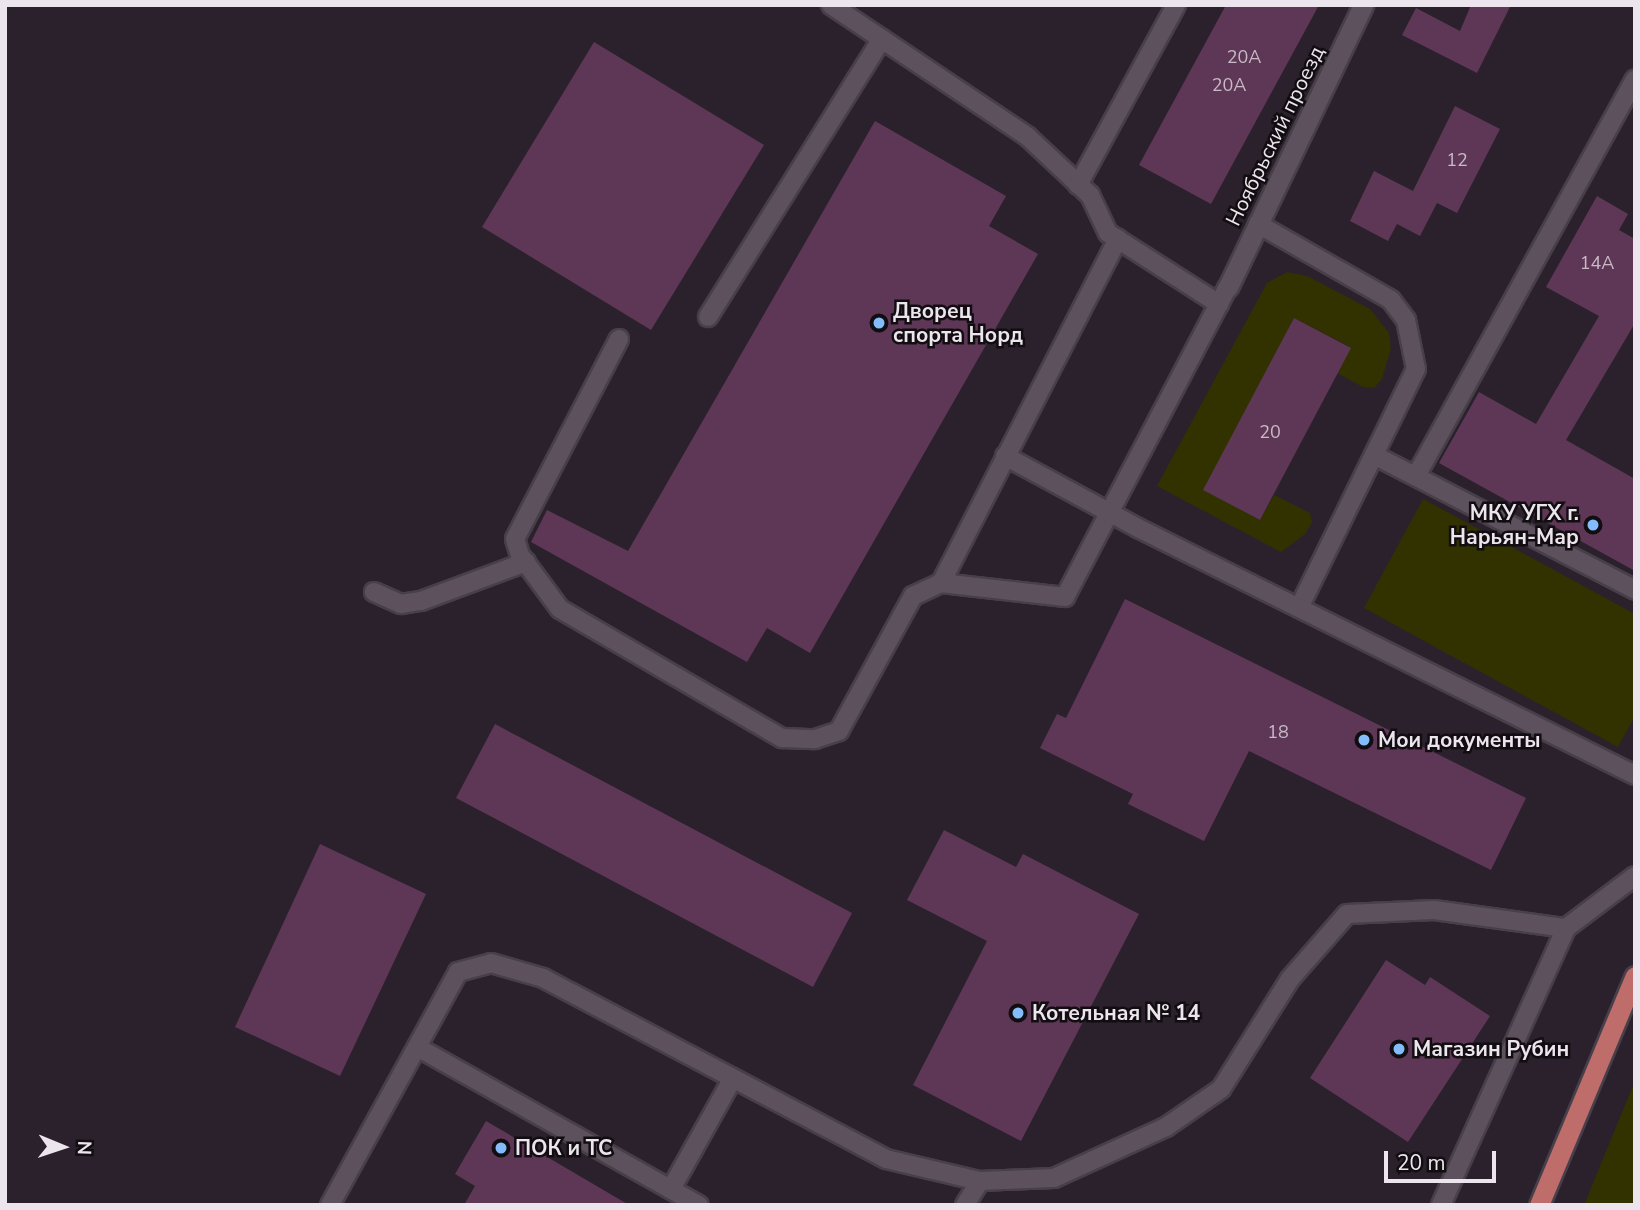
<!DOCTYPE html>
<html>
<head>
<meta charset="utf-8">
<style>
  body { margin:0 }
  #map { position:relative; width:1640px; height:1210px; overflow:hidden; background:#2b212c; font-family:"Nunito Sans",sans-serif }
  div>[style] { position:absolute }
  .green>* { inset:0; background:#313200 }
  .building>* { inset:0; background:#5e3756 }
  .roads { filter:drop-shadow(2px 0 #473f49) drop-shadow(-2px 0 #473f49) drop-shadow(0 2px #473f49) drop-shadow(0 -2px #473f49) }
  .service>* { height:18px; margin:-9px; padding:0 9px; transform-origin:9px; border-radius:9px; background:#5d515e }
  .minor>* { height:19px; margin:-9.5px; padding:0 9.5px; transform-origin:9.5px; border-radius:9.5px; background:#5d515e }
  .primary>* { height:19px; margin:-9.5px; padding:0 9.5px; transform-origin:9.5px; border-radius:9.5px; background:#be6d6a }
  .dots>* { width:19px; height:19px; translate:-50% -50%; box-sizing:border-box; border:4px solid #110d11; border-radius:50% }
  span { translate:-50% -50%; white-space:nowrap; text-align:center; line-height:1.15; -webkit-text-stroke:5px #110d11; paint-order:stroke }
  .number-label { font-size:18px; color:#c8bac7 }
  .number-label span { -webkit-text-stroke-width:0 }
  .street-label { font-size:21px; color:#ece5ed }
  .poi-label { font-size:21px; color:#ece5ed; font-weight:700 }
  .left { translate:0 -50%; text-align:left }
  .right { translate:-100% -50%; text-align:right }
  .frame { position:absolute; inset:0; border:7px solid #ece5ed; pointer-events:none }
  .north { position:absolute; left:28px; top:1112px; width:70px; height:70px; -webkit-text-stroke:5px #110d11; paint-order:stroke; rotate:92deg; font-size:19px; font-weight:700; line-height:28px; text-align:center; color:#ece5ed }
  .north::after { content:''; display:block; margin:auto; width:24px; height:32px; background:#ece5ed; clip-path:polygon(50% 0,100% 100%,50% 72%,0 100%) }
  .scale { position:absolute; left:1384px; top:1151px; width:112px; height:32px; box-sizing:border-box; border:4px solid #ece5ed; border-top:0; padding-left:9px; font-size:21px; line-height:24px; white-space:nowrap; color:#ece5ed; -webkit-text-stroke:5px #110d11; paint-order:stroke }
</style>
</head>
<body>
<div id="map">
  <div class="green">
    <div style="clip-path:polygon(1287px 272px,1307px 276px,1370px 309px,1389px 333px,1391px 348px,1382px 379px,1374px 388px,1363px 387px,1337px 373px,1350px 347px,1294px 318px,1204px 490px,1260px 520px,1274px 495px,1310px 513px,1312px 522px,1305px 534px,1281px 552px,1157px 486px,1267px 283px)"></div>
    <div style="clip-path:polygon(1423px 499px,1635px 614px,1635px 716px,1618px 747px,1364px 608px)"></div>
    <div style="clip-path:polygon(1635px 1081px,1635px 1205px,1584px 1205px)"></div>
  </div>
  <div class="building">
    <div style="clip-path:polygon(1226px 5px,1319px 5px,1211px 204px,1139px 165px)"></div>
    <div style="clip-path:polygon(1471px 5px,1511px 5px,1477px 73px,1402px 35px,1416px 8px,1460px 31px)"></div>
    <div style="clip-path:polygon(594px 42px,764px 145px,651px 330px,482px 227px)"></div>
    <div style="clip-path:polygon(1455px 106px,1500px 129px,1457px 213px,1437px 203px,1420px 236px,1397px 224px,1388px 241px,1350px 221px,1374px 171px,1413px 191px)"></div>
    <div style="clip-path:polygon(875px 121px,1006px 196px,989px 226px,1038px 254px,810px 653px,767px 628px,747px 662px,531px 542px,547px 510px,628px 551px)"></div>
    <div style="clip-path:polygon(1597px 196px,1628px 214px,1619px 230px,1635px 239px,1635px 323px,1566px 440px,1635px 479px,1635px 571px,1439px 463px,1479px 392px,1536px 424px,1599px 316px,1546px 287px)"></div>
    <div style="clip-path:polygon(1294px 318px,1351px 348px,1260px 520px,1203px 490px)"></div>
    <div style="clip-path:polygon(1125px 599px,1526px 798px,1491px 870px,1249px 751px,1204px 841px,1128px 804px,1133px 794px,1040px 748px,1057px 714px,1066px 718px)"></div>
    <div style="clip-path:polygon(495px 724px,852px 913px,813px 987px,456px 798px)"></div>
    <div style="clip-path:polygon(944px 830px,1016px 867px,1023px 854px,1139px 914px,1021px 1141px,913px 1085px,987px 941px,907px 900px)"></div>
    <div style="clip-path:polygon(320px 844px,426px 894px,340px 1076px,235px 1027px)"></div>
    <div style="clip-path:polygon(1386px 960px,1425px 985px,1430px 977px,1490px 1016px,1408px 1142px,1310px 1078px)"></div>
    <div style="clip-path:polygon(486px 1121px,629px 1205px,464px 1205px,475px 1186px,455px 1174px)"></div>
  </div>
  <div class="roads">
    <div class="service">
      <div style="left:831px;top:5px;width:237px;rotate:33.8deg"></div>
      <div style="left:1028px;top:137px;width:85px;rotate:43.1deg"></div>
      <div style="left:1090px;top:195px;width:42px;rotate:64.7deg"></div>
      <div style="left:1108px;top:233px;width:132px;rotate:32.6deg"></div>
      <div style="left:1078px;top:185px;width:205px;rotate:-61.4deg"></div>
      <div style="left:1258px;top:224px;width:153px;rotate:29.7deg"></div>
      <div style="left:1391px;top:300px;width:25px;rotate:53deg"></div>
      <div style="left:1406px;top:320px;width:50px;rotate:78.5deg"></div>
      <div style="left:1416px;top:369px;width:266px;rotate:116.1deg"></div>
      <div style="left:708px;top:317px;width:328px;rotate:-58deg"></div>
      <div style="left:619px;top:339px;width:225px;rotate:117.5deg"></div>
      <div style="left:515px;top:539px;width:17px;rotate:73deg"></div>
      <div style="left:520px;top:555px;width:67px;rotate:53.5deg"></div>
      <div style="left:560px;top:609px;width:257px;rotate:30.2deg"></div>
      <div style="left:782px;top:738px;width:33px;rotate:2deg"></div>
      <div style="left:815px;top:739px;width:25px;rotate:-18deg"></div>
      <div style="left:839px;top:731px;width:154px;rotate:-61.3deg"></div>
      <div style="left:913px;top:596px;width:31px;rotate:-25deg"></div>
      <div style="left:941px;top:583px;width:125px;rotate:6.4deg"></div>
      <div style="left:1065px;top:597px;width:350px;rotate:-62.3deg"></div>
      <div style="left:1374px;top:455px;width:294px;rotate:27.3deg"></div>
      <div style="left:1005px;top:456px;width:151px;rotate:28.4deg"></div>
      <div style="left:1138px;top:528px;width:555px;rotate:26.43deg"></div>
      <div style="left:1416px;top:476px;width:453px;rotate:-61.1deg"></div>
      <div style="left:941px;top:583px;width:387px;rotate:-62.8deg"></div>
      <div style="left:374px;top:592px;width:30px;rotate:24deg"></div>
      <div style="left:401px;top:604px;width:20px;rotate:-9deg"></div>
      <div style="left:421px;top:601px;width:112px;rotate:-20.4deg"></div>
      <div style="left:417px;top:1047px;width:323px;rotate:29.3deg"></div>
      <div style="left:671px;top:1189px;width:127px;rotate:-60.8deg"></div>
      <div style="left:330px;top:1205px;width:266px;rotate:-61.2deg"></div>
      <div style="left:458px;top:972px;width:34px;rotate:-15deg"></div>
      <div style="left:491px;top:963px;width:54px;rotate:16.1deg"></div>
      <div style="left:543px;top:978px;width:388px;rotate:27.8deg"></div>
      <div style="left:886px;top:1159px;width:97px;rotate:13.2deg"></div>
      <div style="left:980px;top:1181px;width:74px;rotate:-2.3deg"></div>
      <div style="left:1054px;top:1178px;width:123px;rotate:-24.5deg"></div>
      <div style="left:1166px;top:1127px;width:67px;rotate:-34.6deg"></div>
      <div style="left:1221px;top:1089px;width:130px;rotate:-57.9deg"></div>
      <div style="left:1290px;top:979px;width:86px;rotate:-48.8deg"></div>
      <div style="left:1347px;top:914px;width:87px;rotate:-2.6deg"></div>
      <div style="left:1434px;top:910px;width:133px;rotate:7.8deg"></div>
      <div style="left:965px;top:1205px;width:28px;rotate:-58deg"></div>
      <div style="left:1441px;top:1205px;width:304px;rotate:-65.7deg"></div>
      <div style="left:1566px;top:928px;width:86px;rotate:-37deg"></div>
    </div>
    <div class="minor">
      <div style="left:1228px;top:287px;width:313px;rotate:-64.4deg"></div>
    </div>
    <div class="primary">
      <div style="left:1539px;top:1205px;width:248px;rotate:-67.3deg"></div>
    </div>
  </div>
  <div class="dots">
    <div style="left:879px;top:323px;background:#82bcfa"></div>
    <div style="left:1593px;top:525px;background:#82bcfa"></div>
    <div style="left:1364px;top:740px;background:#82bcfa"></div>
    <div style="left:1018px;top:1013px;background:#82bcfa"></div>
    <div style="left:1399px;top:1049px;background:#82bcfa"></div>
    <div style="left:501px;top:1148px;background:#82bcfa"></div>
  </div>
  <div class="number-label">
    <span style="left:1244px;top:57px">20А</span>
    <span style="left:1229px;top:85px">20А</span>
    <span style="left:1457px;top:160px">12</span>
    <span style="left:1597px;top:263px">14А</span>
    <span style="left:1270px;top:432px">20</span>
    <span style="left:1278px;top:732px">18</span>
  </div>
  <div class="street-label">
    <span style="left:1275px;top:136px;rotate:-64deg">Ноябрьский проезд</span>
  </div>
  <div class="poi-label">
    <span class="left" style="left:893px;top:323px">Дворец<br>спорта Норд</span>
    <span class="right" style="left:1579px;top:525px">МКУ УГХ г.<br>Нарьян-Мар</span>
    <span class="left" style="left:1378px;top:740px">Мои документы</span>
    <span class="left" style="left:1032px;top:1013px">Котельная № 14</span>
    <span class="left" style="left:1413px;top:1049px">Магазин Рубин</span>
    <span class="left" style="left:515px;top:1148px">ПОК и ТС</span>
  </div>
  <div class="frame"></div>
  <div class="north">N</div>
  <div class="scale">20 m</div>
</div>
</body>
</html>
